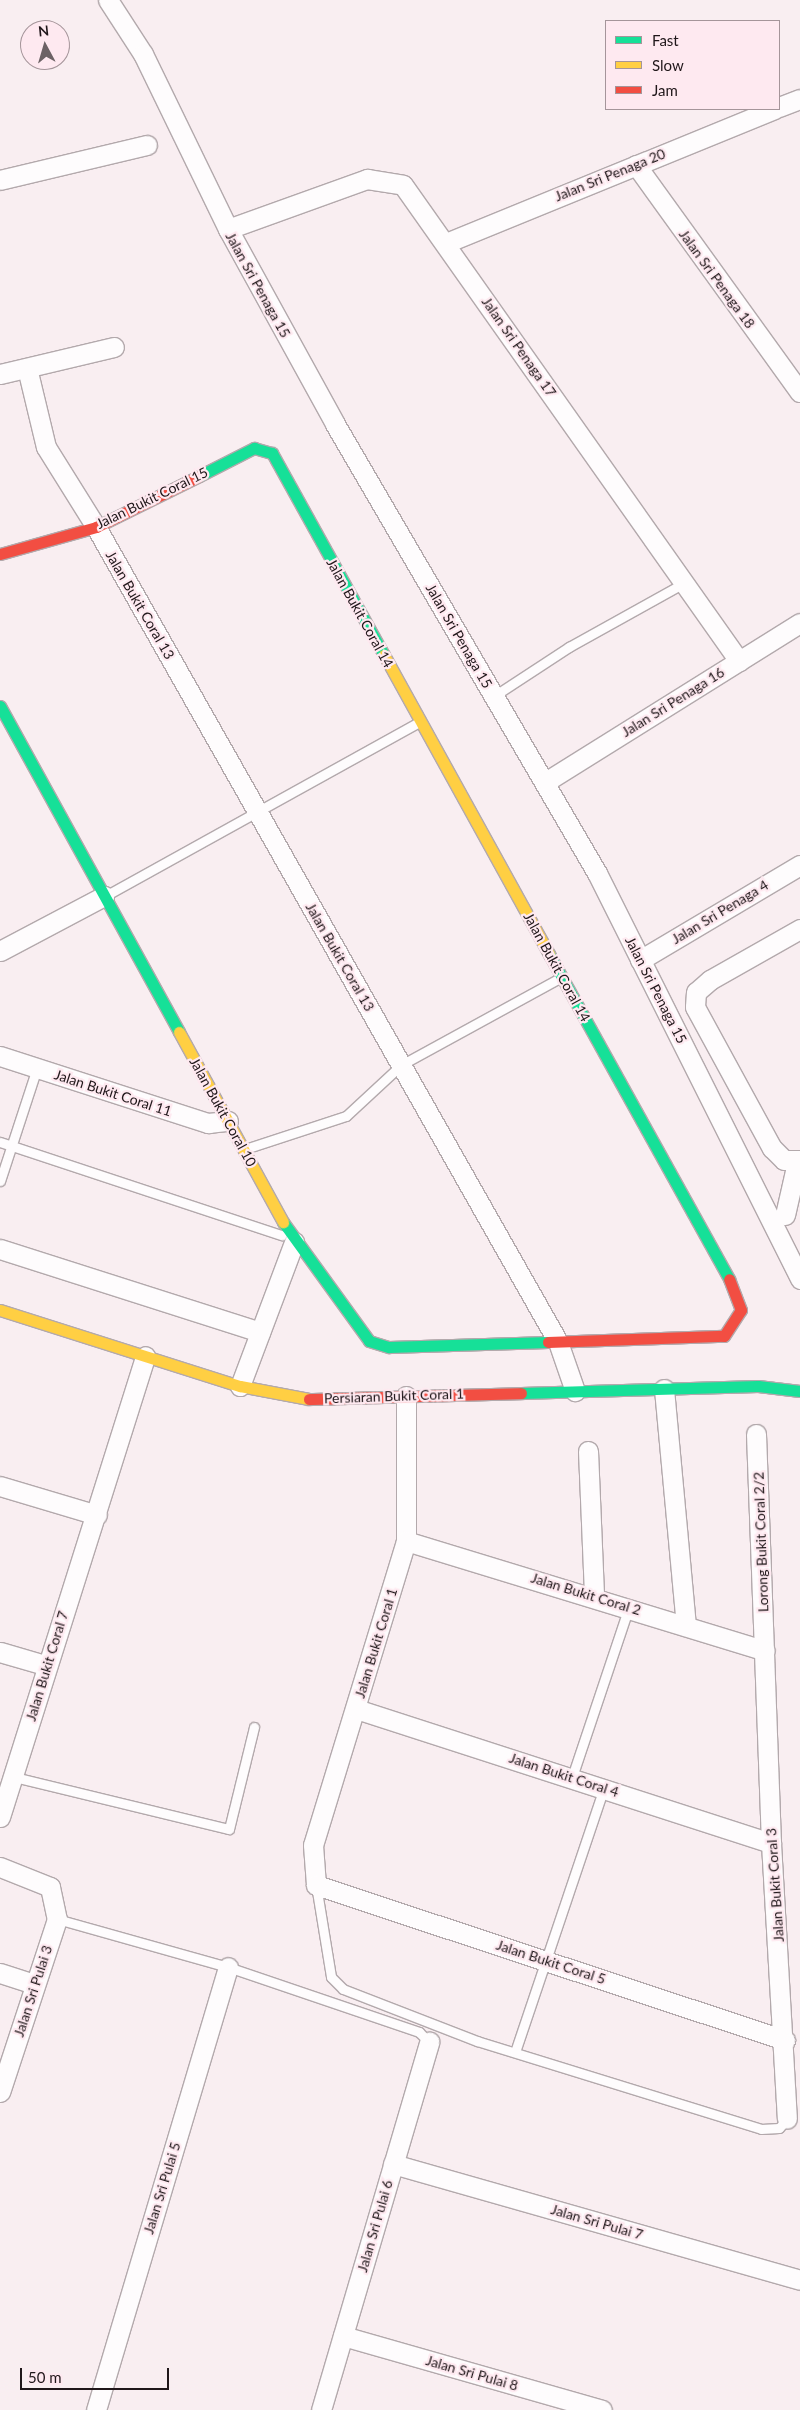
<!DOCTYPE html>
<html>
<head>
<meta charset="utf-8">
<style>
  body { margin:0 }
  #map { position:relative; width:800px; height:2410px; overflow:hidden; background:#f9eef1; font-family:Lato,sans-serif }
  div>[style] { position:absolute }
  .roads { filter:drop-shadow(1px 0 #b3a9ac) drop-shadow(-1px 0 #b3a9ac) drop-shadow(0 1px #b3a9ac) drop-shadow(0 -1px #b3a9ac) }
  .lane>* { height:9px; margin:-4.5px; padding:0 4.5px; transform-origin:4.5px; border-radius:4.5px; background:#fefcfd }
  .street>* { height:19px; margin:-9.5px; padding:0 9.5px; transform-origin:9.5px; border-radius:9.5px; background:#fefcfd }
  .fast>* { height:11px; margin:-5.5px; padding:0 5.5px; transform-origin:5.5px; border-radius:5.5px; background:#16e098 }
  .slow>* { height:11px; margin:-5.5px; padding:0 5.5px; transform-origin:5.5px; border-radius:5.5px; background:#ffcf43 }
  .jam>* { height:11px; margin:-5.5px; padding:0 5.5px; transform-origin:5.5px; border-radius:5.5px; background:#f24e42 }
  span { translate:-50% -50%; white-space:nowrap; text-align:center; line-height:1.15; -webkit-text-stroke:4.5px #fee9f0; paint-order:stroke }
  .street-label { font-size:14px; color:#20171a }
  .legend { position:absolute; left:605px; top:20px; width:175px; height:90px; box-sizing:border-box; background:#fee9f0; border:1px solid #a5959a; margin:0; padding:6px 9px; list-style:none; font-size:15px; color:#20171a }
  .legend li { display:flex; align-items:center; gap:10px; height:25px }
  .legend b { width:25px; border:1px solid #a5959a }
  .north { position:absolute; left:20px; top:20px; width:50px; height:50px; box-sizing:border-box; background:#fee9f0; border:1px solid #a5959a; border-radius:50%; rotate:354deg; font-size:14px; font-weight:700; line-height:20px; text-align:center; color:#20171a }
  .north::after { content:''; display:block; margin:auto; width:18px; height:22px; background:#6c6265; clip-path:polygon(50% 0,100% 100%,50% 72%,0 100%) }
  .scale { position:absolute; left:20px; top:2368px; width:149px; height:22px; box-sizing:border-box; border:2px solid #20171a; border-top:0; padding-left:6px; font-size:15px; line-height:18px; white-space:nowrap; color:#20171a; -webkit-text-stroke:4px #fee9f0; paint-order:stroke }
</style>
</head>
<body>
<div id="map">
  <div class="roads">
    <div class="lane">
      <div style="left:494px;top:696px;width:90px;rotate:-33.2deg"></div>
      <div style="left:569px;top:647px;width:132px;rotate:-29.1deg"></div>
      <div style="left:107px;top:895px;width:357px;rotate:-29deg"></div>
      <div style="left:0;top:1142px;width:297px;rotate:18.3deg"></div>
      <div style="left:245px;top:1149px;width:106px;rotate:-18.1deg"></div>
      <div style="left:346px;top:1116px;width:75px;rotate:-42.8deg"></div>
      <div style="left:401px;top:1065px;width:181px;rotate:-28.7deg"></div>
      <div style="left:0;top:1181px;width:119px;rotate:-71.9deg"></div>
      <div style="left:14px;top:1777px;width:221px;rotate:13.6deg"></div>
      <div style="left:229px;top:1829px;width:105px;rotate:-76.2deg"></div>
      <div style="left:572px;top:1777px;width:179px;rotate:-71.5deg"></div>
      <div style="left:316px;top:1885px;width:93px;rotate:80.7deg"></div>
      <div style="left:331px;top:1977px;width:17px;rotate:45deg"></div>
      <div style="left:343px;top:1989px;width:144px;rotate:21.2deg"></div>
      <div style="left:477px;top:2041px;width:297px;rotate:17.2deg"></div>
      <div style="left:761px;top:2129px;width:18px;rotate:-3deg"></div>
      <div style="left:779px;top:2128px;width:12px;rotate:-48deg"></div>
      <div style="left:57px;top:1919px;width:178px;rotate:15.7deg"></div>
      <div style="left:228px;top:1967px;width:202px;rotate:18.8deg"></div>
      <div style="left:419px;top:2032px;width:14px;rotate:45deg"></div>
      <div style="left:515px;top:2052px;width:280px;rotate:-71.4deg"></div>
    </div>
    <div class="street">
      <div style="left:108px;top:0;width:64px;rotate:57.1deg"></div>
      <div style="left:143px;top:54px;width:195px;rotate:64.1deg"></div>
      <div style="left:228px;top:229px;width:222px;rotate:61.2deg"></div>
      <div style="left:335px;top:424px;width:520px;rotate:59.74deg"></div>
      <div style="left:597px;top:873px;width:454px;rotate:63.4deg"></div>
      <div style="left:779px;top:107px;width:22px;rotate:-21deg"></div>
      <div style="left:636px;top:165px;width:280px;rotate:54.2deg"></div>
      <div style="left:0;top:180px;width:151px;rotate:-13.4deg"></div>
      <div style="left:228px;top:229px;width:148px;rotate:-19.8deg"></div>
      <div style="left:367px;top:179px;width:36px;rotate:9deg"></div>
      <div style="left:403px;top:185px;width:583px;rotate:54.78deg"></div>
      <div style="left:446px;top:243px;width:355px;rotate:-22.2deg"></div>
      <div style="left:27px;top:368px;width:81px;rotate:76.5deg"></div>
      <div style="left:46px;top:447px;width:94px;rotate:58deg"></div>
      <div style="left:96px;top:527px;width:937px;rotate:60.45deg"></div>
      <div style="left:558px;top:1342px;width:52px;rotate:70.9deg"></div>
      <div style="left:0;top:374px;width:117px;rotate:-13.3deg"></div>
      <div style="left:547px;top:781px;width:298px;rotate:-32deg"></div>
      <div style="left:800px;top:929px;width:103px;rotate:150.5deg"></div>
      <div style="left:710px;top:980px;width:18px;rotate:139deg"></div>
      <div style="left:696px;top:992px;width:15px;rotate:94deg"></div>
      <div style="left:695px;top:1007px;width:161px;rotate:61.4deg"></div>
      <div style="left:772px;top:1148px;width:17px;rotate:45deg"></div>
      <div style="left:784px;top:1160px;width:16px"></div>
      <div style="left:0;top:951px;width:118px;rotate:-27.9deg"></div>
      <div style="left:640px;top:960px;width:186px;rotate:-30.7deg"></div>
      <div style="left:0;top:1056px;width:219px;rotate:17.9deg"></div>
      <div style="left:208px;top:1123px;width:20px;rotate:-6deg"></div>
      <div style="left:785px;top:1215px;width:54px;rotate:-77.2deg"></div>
      <div style="left:0;top:1249px;width:273px;rotate:17.7deg"></div>
      <div style="left:240px;top:1386px;width:154px;rotate:-69.4deg"></div>
      <div style="left:664px;top:1389px;width:238px;rotate:84.7deg"></div>
      <div style="left:406px;top:1396px;width:145px;rotate:90deg"></div>
      <div style="left:406px;top:1541px;width:318px;rotate:107deg"></div>
      <div style="left:313px;top:1845px;width:40px;rotate:85.7deg"></div>
      <div style="left:316px;top:1885px;width:494px;rotate:18.3deg"></div>
      <div style="left:756px;top:1434px;width:409px;rotate:87.9deg"></div>
      <div style="left:771px;top:1843px;width:276px;rotate:86.7deg"></div>
      <div style="left:588px;top:1451px;width:145px;rotate:87.6deg"></div>
      <div style="left:0;top:1486px;width:101px;rotate:16.6deg"></div>
      <div style="left:406px;top:1541px;width:375px;rotate:17deg"></div>
      <div style="left:0;top:1652px;width:47px;rotate:16.1deg"></div>
      <div style="left:356px;top:1709px;width:436px;rotate:17.9deg"></div>
      <div style="left:0;top:1817px;width:483px;rotate:-72.5deg"></div>
      <div style="left:0;top:1867px;width:54px;rotate:21.8deg"></div>
      <div style="left:50px;top:1887px;width:33px;rotate:78deg"></div>
      <div style="left:57px;top:1919px;width:182px;rotate:108.2deg"></div>
      <div style="left:0;top:1973px;width:35px;rotate:18deg"></div>
      <div style="left:393px;top:2164px;width:423px;rotate:15.9deg"></div>
      <div style="left:343px;top:2336px;width:269px;rotate:15.9deg"></div>
      <div style="left:96px;top:2410px;width:462px;rotate:-73.4deg"></div>
      <div style="left:321px;top:2410px;width:384px;rotate:-73.6deg"></div>
    </div>
    <div class="fast">
      <div style="left:199px;top:476px;width:62px;rotate:-27deg"></div>
      <div style="left:254px;top:448px;width:19px;rotate:16deg"></div>
      <div style="left:272px;top:453px;width:231px;rotate:61deg"></div>
      <div style="left:0;top:706px;width:372px;rotate:61.2deg"></div>
      <div style="left:549px;top:954px;width:372px;rotate:61deg"></div>
      <div style="left:283px;top:1222px;width:147px;rotate:54.1deg"></div>
      <div style="left:369px;top:1341px;width:21px;rotate:17deg"></div>
      <div style="left:389px;top:1347px;width:159px;rotate:-1.8deg"></div>
      <div style="left:521px;top:1393px;width:237px;rotate:-1.7deg"></div>
      <div style="left:758px;top:1386px;width:42px;rotate:6.8deg"></div>
    </div>
    <div class="slow">
      <div style="left:384px;top:655px;width:342px;rotate:61.1deg"></div>
      <div style="left:179px;top:1032px;width:217px;rotate:61.3deg"></div>
      <div style="left:0;top:1310px;width:252px;rotate:17.6deg"></div>
      <div style="left:240px;top:1386px;width:70px;rotate:10.7deg"></div>
    </div>
    <div class="jam">
      <div style="left:0;top:554px;width:100px;rotate:-15.7deg"></div>
      <div style="left:96px;top:527px;width:115px;rotate:-26.3deg"></div>
      <div style="left:548px;top:1342px;width:176px;rotate:-2deg"></div>
      <div style="left:724px;top:1336px;width:31px;rotate:-57deg"></div>
      <div style="left:741px;top:1310px;width:33px;rotate:-111deg"></div>
      <div style="left:309px;top:1399px;width:212px;rotate:-1.6deg"></div>
    </div>
  </div>
  <div class="street-label">
    <span style="left:610px;top:175px;rotate:-22deg">Jalan Sri Penaga 20</span>
    <span style="left:717px;top:279px;rotate:54deg">Jalan Sri Penaga 18</span>
    <span style="left:258px;top:285px;rotate:61deg">Jalan Sri Penaga 15</span>
    <span style="left:519px;top:347px;rotate:55deg">Jalan Sri Penaga 17</span>
    <span style="left:152px;top:498px;rotate:-26deg">Jalan Bukit Coral 15</span>
    <span style="left:140px;top:605px;rotate:60deg">Jalan Bukit Coral 13</span>
    <span style="left:360px;top:613px;rotate:61deg">Jalan Bukit Coral 14</span>
    <span style="left:459px;top:636px;rotate:60deg">Jalan Sri Penaga 15</span>
    <span style="left:673px;top:702px;rotate:-32deg">Jalan Sri Penaga 16</span>
    <span style="left:720px;top:912px;rotate:-31deg">Jalan Sri Penaga 4</span>
    <span style="left:340px;top:957px;rotate:60deg">Jalan Bukit Coral 13</span>
    <span style="left:557px;top:967px;rotate:61deg">Jalan Bukit Coral 14</span>
    <span style="left:656px;top:990px;rotate:63deg">Jalan Sri Penaga 15</span>
    <span style="left:113px;top:1093px;rotate:18deg">Jalan Bukit Coral 11</span>
    <span style="left:223px;top:1112px;rotate:61deg">Jalan Bukit Coral 10</span>
    <span style="left:394px;top:1396px;rotate:-2deg">Persiaran Bukit Coral 1</span>
    <span style="left:761px;top:1542px;rotate:-92deg">Lorong Bukit Coral 2/2</span>
    <span style="left:586px;top:1594px;rotate:17deg">Jalan Bukit Coral 2</span>
    <span style="left:376px;top:1643px;rotate:-73deg">Jalan Bukit Coral 1</span>
    <span style="left:47px;top:1666px;rotate:-73deg">Jalan Bukit Coral 7</span>
    <span style="left:564px;top:1775px;rotate:18deg">Jalan Bukit Coral 4</span>
    <span style="left:775px;top:1885px;rotate:-94deg">Jalan Bukit Coral 3</span>
    <span style="left:551px;top:1962px;rotate:18deg">Jalan Bukit Coral 5</span>
    <span style="left:33px;top:1991px;rotate:-72deg">Jalan Sri Pulai 3</span>
    <span style="left:162px;top:2188px;rotate:-73deg">Jalan Sri Pulai 5</span>
    <span style="left:597px;top:2222px;rotate:16deg">Jalan Sri Pulai 7</span>
    <span style="left:375px;top:2226px;rotate:-74deg">Jalan Sri Pulai 6</span>
    <span style="left:472px;top:2373px;rotate:16deg">Jalan Sri Pulai 8</span>
  </div>
  <ul class="legend">
  <li><b style="height:6px;background:#16e098"></b>Fast</li>
  <li><b style="height:6px;background:#ffcf43"></b>Slow</li>
  <li><b style="height:6px;background:#f24e42"></b>Jam</li>
  </ul>
  <div class="north">N</div>
  <div class="scale">50 m</div>
</div>
</body>
</html>
